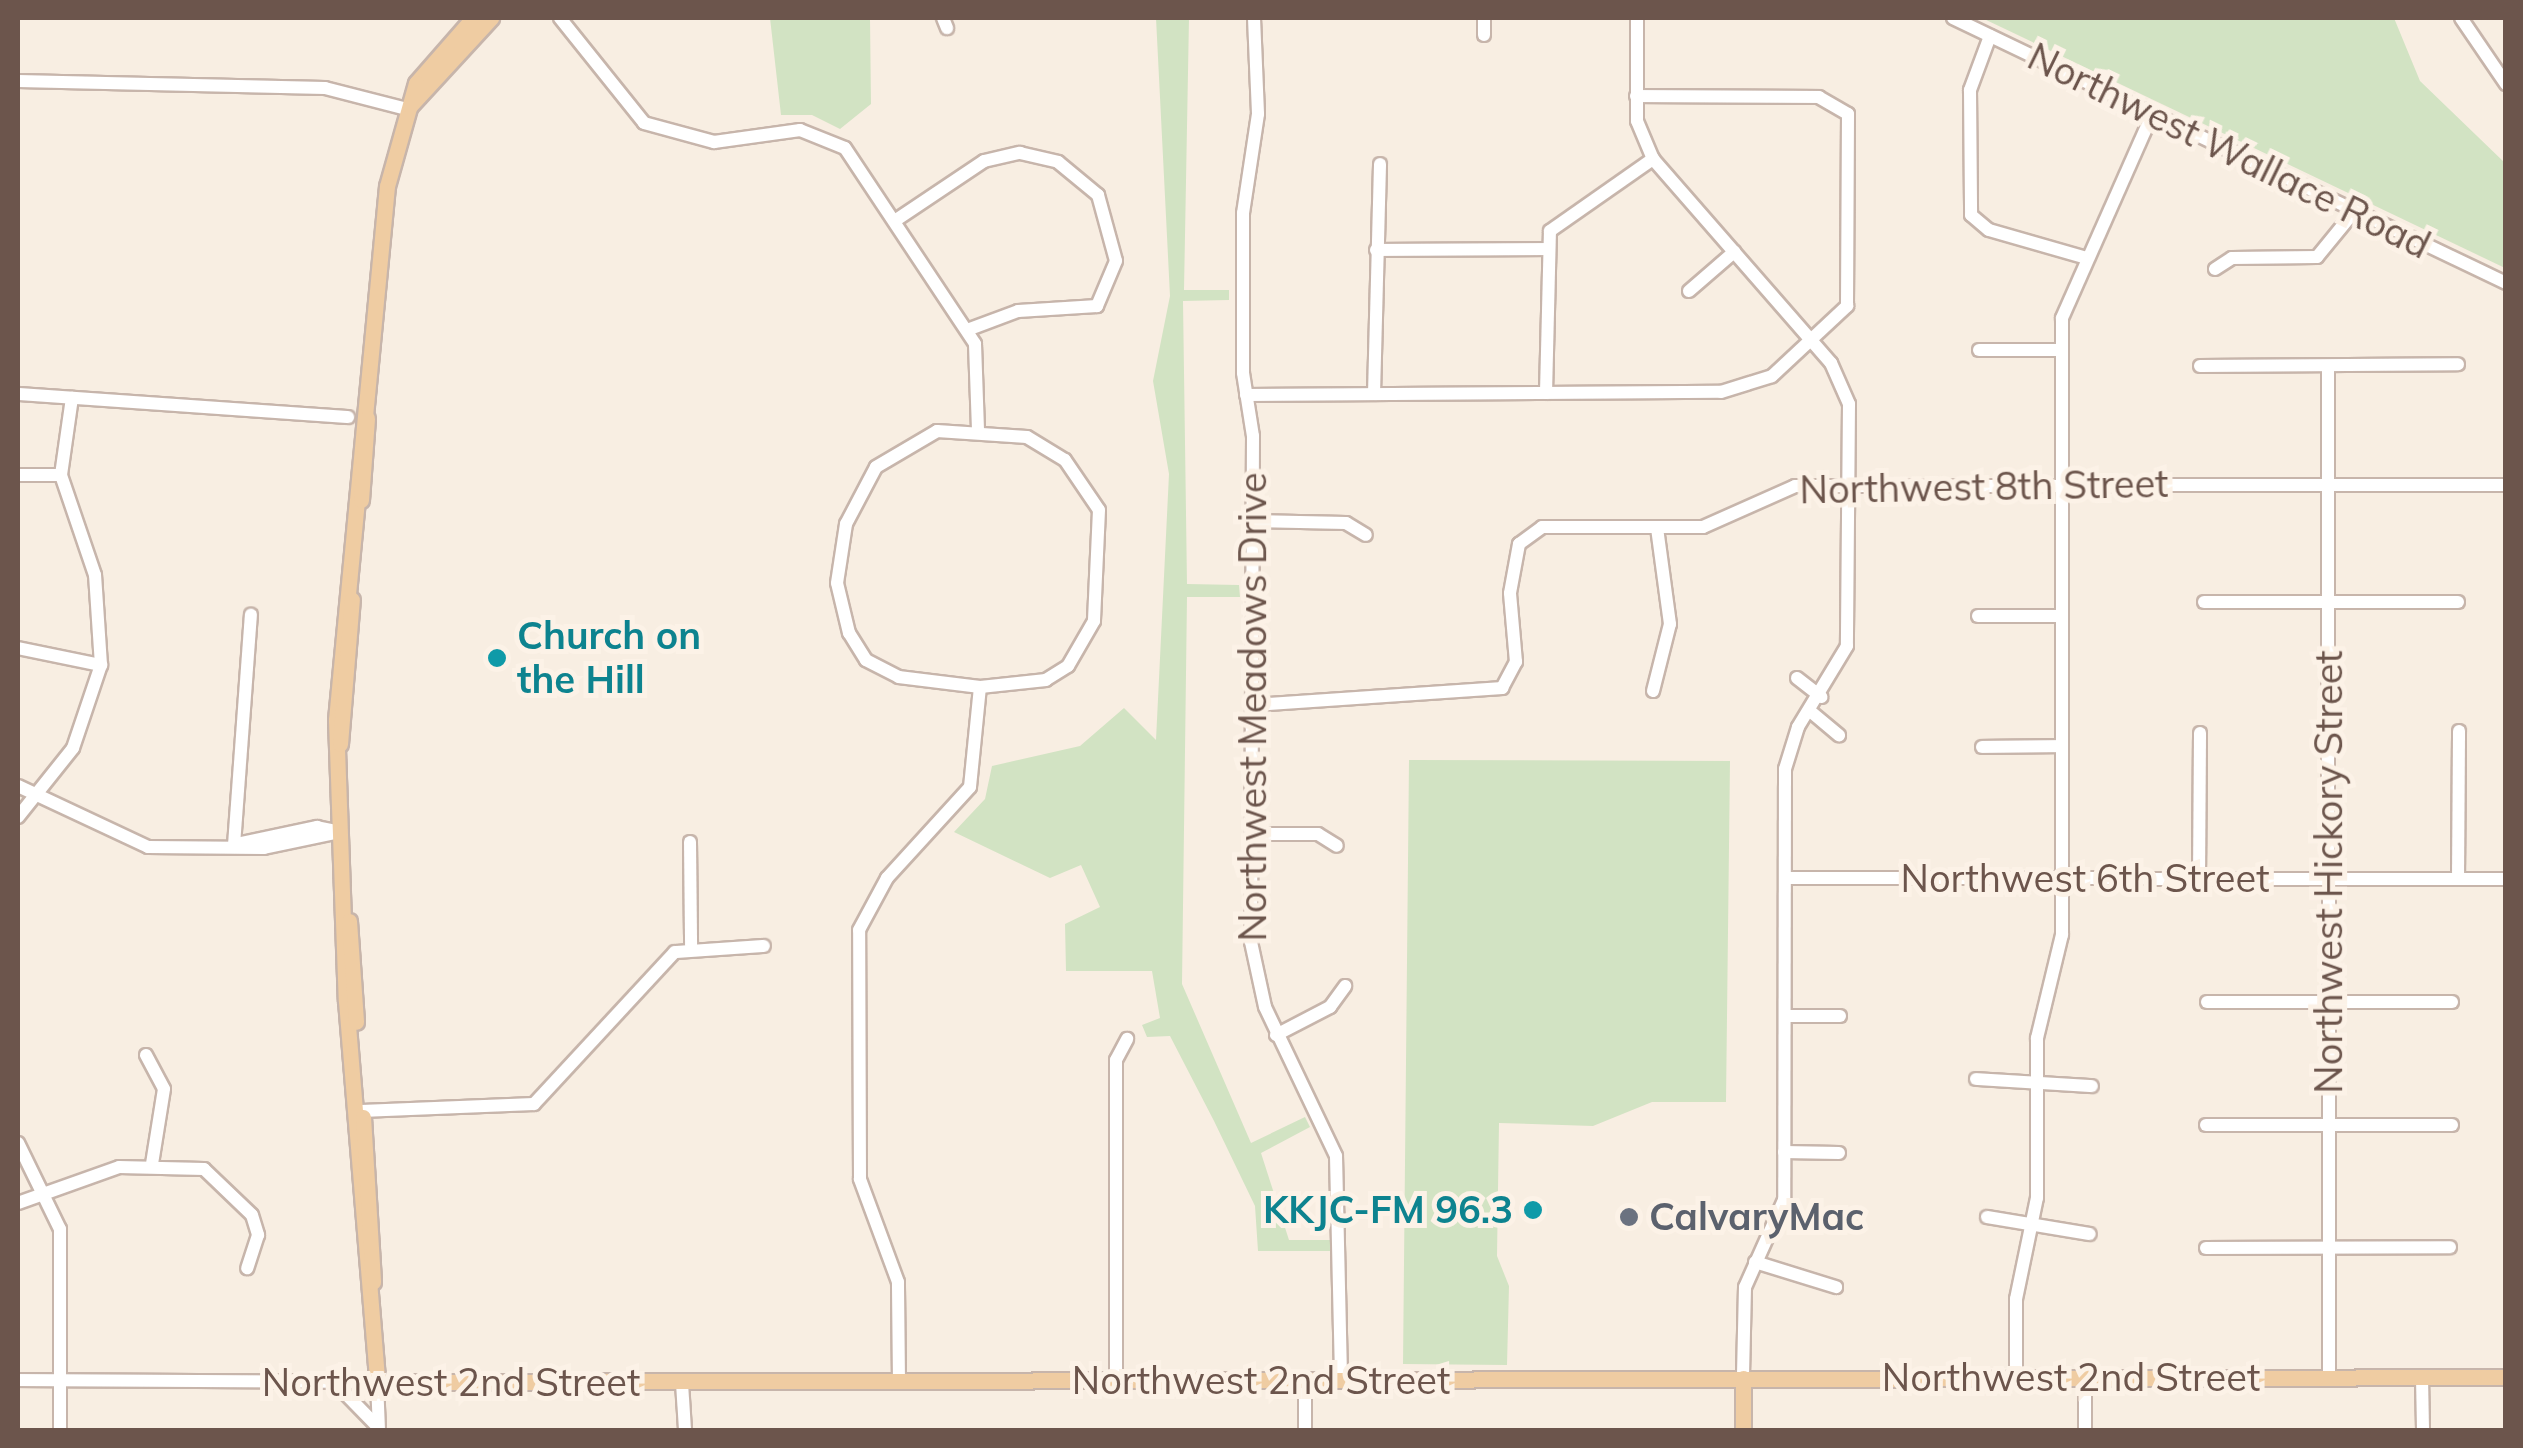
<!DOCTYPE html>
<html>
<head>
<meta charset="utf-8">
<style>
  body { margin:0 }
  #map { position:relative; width:2523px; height:1448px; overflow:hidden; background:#f8eee2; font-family:Mulish,sans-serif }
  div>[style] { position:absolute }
  .green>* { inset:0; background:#d2e3c3 }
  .roads { filter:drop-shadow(2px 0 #c7b5ab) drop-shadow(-2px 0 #c7b5ab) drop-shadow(0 2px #c7b5ab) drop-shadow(0 -2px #c7b5ab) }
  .minor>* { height:12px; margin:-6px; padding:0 6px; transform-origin:6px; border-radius:6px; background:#fff }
  .major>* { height:15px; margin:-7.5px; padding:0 7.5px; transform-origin:7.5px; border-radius:7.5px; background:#efcca2 }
  .dots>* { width:28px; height:28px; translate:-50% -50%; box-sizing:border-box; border:5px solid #fcf2e7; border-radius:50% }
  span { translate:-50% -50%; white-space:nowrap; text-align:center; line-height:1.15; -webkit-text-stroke:10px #fcf2e7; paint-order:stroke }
  .street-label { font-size:38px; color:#6c554c }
  .culture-label { font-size:38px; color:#0d838f; font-weight:700 }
  .left { translate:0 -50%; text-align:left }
  .right { translate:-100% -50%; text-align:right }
  .worship-label { font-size:38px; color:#5b616d; font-weight:700 }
  .frame { position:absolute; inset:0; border:20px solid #6c554c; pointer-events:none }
</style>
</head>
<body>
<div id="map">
  <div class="green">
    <div style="clip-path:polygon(770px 18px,870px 18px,871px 104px,840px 129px,812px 115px,781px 115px)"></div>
    <div style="clip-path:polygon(1156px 18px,1189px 18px,1184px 290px,1229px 290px,1229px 300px,1183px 301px,1187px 584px,1239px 585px,1240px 597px,1187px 597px,1182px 984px,1251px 1143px,1305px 1117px,1310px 1127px,1261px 1153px,1289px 1240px,1330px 1240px,1330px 1251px,1258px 1251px,1255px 1206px,1214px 1121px,1170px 1036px,1147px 1037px,1142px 1025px,1160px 1018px,1152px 971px,1066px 971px,1065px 924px,1100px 907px,1081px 865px,1050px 878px,954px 832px,985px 799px,992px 766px,1080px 746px,1124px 708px,1156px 740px,1169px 474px,1153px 381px,1170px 296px)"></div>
    <div style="clip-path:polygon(1982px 18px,2394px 18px,2420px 81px,2505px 163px,2505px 268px)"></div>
    <div style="clip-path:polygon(1409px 760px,1730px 761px,1726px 1102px,1652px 1102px,1593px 1126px,1499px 1123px,1497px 1256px,1509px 1286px,1507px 1365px,1403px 1364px)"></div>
  </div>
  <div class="roads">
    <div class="minor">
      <div style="left:560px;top:18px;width:134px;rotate:51.3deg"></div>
      <div style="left:644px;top:123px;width:73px;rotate:15.2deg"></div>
      <div style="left:714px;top:142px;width:87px;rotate:-7.9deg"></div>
      <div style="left:800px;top:130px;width:48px;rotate:21.8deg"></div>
      <div style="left:845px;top:148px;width:235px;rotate:56.4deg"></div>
      <div style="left:975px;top:344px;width:87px;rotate:88deg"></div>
      <div style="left:943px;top:18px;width:11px;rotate:68deg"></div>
      <div style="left:1254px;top:18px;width:96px;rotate:87.6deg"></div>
      <div style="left:1258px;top:114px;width:100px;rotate:98.6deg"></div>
      <div style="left:1243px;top:213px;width:160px;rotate:90deg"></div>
      <div style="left:1243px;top:373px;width:64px;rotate:81deg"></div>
      <div style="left:1253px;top:436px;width:506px;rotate:90.23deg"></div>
      <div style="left:1251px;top:942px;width:66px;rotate:77.8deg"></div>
      <div style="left:1265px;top:1007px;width:165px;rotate:64.5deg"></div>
      <div style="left:1336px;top:1156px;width:224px;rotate:88.7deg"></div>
      <div style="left:1484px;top:18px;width:17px;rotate:90deg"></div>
      <div style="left:1637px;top:18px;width:103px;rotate:90deg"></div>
      <div style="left:1637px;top:121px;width:41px;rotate:67.2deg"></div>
      <div style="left:1653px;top:159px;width:271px;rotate:48.9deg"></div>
      <div style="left:1831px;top:363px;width:45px;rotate:66.3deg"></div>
      <div style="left:1849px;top:404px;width:242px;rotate:90.5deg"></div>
      <div style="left:1847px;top:646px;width:95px;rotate:121.2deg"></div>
      <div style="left:1798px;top:727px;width:44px;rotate:107.2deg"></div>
      <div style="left:1785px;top:769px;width:431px;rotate:90.1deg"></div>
      <div style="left:1784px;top:1200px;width:95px;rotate:114.1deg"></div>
      <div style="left:1745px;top:1287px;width:91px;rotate:91.3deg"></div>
      <div style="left:1953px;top:18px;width:613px;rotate:25.6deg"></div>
      <div style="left:2461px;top:18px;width:80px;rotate:55.7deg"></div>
      <div style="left:1990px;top:36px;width:58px;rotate:110.3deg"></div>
      <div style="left:1970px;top:90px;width:125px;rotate:89.5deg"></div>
      <div style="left:1971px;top:215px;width:23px;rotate:40deg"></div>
      <div style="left:1989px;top:230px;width:98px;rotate:16deg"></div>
      <div style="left:18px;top:81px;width:307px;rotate:1.3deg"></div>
      <div style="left:325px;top:88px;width:85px;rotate:14.4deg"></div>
      <div style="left:896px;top:220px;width:106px;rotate:-33.8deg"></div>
      <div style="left:984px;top:161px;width:37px;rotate:-13deg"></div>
      <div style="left:1020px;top:153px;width:39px;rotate:13deg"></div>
      <div style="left:1058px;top:162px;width:52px;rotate:39.5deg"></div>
      <div style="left:1098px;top:195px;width:68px;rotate:74.7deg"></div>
      <div style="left:1116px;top:261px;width:49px;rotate:112.9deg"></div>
      <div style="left:1097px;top:306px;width:79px;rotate:176.4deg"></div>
      <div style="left:1018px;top:311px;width:54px;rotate:159.6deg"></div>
      <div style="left:1376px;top:250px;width:172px;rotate:-0.3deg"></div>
      <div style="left:2215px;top:269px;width:20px;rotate:-33deg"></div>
      <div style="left:2232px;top:258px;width:85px;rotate:-0.7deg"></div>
      <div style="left:2317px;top:257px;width:57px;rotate:-50.7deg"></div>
      <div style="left:1689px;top:291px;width:60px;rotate:-40.9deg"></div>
      <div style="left:1979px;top:350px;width:81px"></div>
      <div style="left:2200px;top:366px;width:258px;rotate:-0.4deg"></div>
      <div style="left:2328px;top:366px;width:1012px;rotate:89.94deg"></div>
      <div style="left:1546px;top:393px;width:162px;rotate:-88.6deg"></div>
      <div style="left:1550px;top:231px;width:126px;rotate:-35deg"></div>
      <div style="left:18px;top:394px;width:331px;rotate:4deg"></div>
      <div style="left:1374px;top:394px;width:230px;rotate:-88.5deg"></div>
      <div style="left:1246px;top:395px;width:475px;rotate:-0.4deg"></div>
      <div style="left:1721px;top:392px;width:53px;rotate:-17.4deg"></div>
      <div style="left:1772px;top:376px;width:103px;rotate:-43deg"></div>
      <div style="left:1847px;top:306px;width:192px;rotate:-89.7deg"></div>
      <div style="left:1848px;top:114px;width:34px;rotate:-150deg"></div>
      <div style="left:1819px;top:97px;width:183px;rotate:-179.7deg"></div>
      <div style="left:937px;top:431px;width:90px;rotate:3.8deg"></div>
      <div style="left:1027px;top:437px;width:44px;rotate:31.2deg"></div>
      <div style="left:1065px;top:460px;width:60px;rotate:55.8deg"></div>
      <div style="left:1099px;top:510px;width:111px;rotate:92.6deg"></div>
      <div style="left:1094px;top:621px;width:52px;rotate:120deg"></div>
      <div style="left:1068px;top:666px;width:26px;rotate:148deg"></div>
      <div style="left:1046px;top:680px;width:66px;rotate:173.9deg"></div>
      <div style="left:980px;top:687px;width:82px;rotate:-173deg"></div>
      <div style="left:899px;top:677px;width:37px;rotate:-153deg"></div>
      <div style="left:866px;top:660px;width:32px;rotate:-122deg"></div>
      <div style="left:849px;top:633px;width:51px;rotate:-103.5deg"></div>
      <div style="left:837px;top:583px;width:60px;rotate:-81.3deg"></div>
      <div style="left:846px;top:524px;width:64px;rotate:-62.2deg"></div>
      <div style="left:876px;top:467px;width:71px;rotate:-30.5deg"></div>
      <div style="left:18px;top:475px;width:43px"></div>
      <div style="left:1253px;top:521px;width:93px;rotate:1.2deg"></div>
      <div style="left:1346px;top:523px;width:23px;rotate:31deg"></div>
      <div style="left:2204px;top:602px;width:254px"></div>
      <div style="left:1978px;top:616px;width:84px"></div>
      <div style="left:18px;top:648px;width:85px;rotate:11.6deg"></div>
      <div style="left:1797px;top:678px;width:31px;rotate:38deg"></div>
      <div style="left:1653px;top:691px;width:69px;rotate:-75.8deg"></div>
      <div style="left:1670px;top:624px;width:97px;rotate:-97.7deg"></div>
      <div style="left:1254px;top:705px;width:249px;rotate:-3.9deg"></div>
      <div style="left:1502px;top:688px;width:30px;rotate:-62deg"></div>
      <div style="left:1516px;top:662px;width:69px;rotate:-95deg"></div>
      <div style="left:1510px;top:593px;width:50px;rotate:-79.6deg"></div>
      <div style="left:1519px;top:544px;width:29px;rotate:-36deg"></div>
      <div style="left:1542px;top:527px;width:161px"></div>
      <div style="left:1703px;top:527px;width:101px;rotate:-24deg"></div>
      <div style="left:1795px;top:486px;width:711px;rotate:-0.08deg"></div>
      <div style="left:1810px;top:711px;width:38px;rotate:40deg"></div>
      <div style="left:1982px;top:747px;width:80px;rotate:-0.7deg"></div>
      <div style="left:18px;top:786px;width:144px;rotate:25.1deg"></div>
      <div style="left:148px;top:847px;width:116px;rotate:0.5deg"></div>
      <div style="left:264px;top:848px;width:78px;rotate:-11.9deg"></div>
      <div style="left:18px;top:817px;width:88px;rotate:-51.4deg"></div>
      <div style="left:73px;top:748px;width:88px;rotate:-71.4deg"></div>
      <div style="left:101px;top:665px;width:90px;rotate:-93.8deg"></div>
      <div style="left:95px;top:575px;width:106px;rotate:-108.8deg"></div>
      <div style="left:61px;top:475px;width:78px;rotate:-81.9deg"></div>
      <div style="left:1252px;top:834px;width:66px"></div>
      <div style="left:1318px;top:834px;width:22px;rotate:32deg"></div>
      <div style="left:690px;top:842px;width:103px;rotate:89.4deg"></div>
      <div style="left:236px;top:844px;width:83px;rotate:-11.9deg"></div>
      <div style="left:317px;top:827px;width:24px;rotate:12deg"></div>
      <div style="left:234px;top:845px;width:231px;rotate:-85.8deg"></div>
      <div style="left:1785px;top:878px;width:721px;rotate:0.08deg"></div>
      <div style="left:2199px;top:879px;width:146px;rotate:-89.6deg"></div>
      <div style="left:2458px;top:879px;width:148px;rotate:-89.6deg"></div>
      <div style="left:2207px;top:1002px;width:245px"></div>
      <div style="left:1785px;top:1016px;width:55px"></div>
      <div style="left:1276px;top:1035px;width:61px;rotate:-27.4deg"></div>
      <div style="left:1330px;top:1007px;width:26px;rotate:-54deg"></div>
      <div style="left:146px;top:1055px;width:38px;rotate:62deg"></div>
      <div style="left:164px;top:1089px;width:76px;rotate:99.1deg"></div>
      <div style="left:1976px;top:1079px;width:116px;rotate:3.5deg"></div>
      <div style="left:361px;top:1111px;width:173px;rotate:-2.3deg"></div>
      <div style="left:534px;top:1104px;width:207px;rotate:-47.2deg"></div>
      <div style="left:675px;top:952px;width:89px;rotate:-3.9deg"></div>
      <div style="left:2206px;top:1125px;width:246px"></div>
      <div style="left:18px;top:1143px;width:96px;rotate:64deg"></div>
      <div style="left:60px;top:1229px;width:201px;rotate:90deg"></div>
      <div style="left:1784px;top:1152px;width:55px;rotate:1deg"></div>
      <div style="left:18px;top:1203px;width:107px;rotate:-19.6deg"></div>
      <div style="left:119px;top:1167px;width:85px;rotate:1.3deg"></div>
      <div style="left:204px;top:1169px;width:66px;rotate:43.8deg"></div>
      <div style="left:252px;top:1215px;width:21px;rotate:73deg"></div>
      <div style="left:258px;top:1235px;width:35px;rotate:108deg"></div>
      <div style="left:1987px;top:1217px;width:104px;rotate:9.4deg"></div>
      <div style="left:2206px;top:1248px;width:244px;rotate:-0.2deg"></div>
      <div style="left:1755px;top:1262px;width:85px;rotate:17.2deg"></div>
      <div style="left:2422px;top:1377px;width:53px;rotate:88.9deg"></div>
      <div style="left:2016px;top:1378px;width:79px;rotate:-90deg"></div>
      <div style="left:2016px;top:1299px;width:103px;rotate:-78.3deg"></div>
      <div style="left:2037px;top:1198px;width:160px;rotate:-90deg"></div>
      <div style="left:2037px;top:1038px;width:106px;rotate:-76.4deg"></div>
      <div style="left:2062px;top:935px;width:617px;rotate:-90deg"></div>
      <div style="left:2062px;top:318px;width:222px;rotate:-66.1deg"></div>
      <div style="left:18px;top:1380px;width:359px;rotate:0.3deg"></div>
      <div style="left:377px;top:1382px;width:48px;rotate:87.6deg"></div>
      <div style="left:1305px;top:1380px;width:50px;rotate:90deg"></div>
      <div style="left:1116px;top:1381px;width:321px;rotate:-90deg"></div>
      <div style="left:1116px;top:1060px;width:24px;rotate:-62deg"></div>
      <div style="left:899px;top:1382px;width:100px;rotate:-90.6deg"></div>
      <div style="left:898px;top:1282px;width:110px;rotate:-110.3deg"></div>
      <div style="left:860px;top:1179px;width:249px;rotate:-90.2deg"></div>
      <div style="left:859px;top:930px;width:59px;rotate:-61.7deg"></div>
      <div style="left:887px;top:878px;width:123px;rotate:-47.6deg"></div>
      <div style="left:970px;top:787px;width:100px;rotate:-84.3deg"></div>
      <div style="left:682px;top:1383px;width:47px;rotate:86.3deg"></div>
      <div style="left:336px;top:1384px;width:59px;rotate:45.7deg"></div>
      <div style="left:2085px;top:1430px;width:52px;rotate:-90deg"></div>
    </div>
    <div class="major">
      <div style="left:473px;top:18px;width:86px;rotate:131.2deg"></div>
      <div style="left:416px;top:83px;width:107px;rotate:105.7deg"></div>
      <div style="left:387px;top:186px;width:536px;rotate:95.46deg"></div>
      <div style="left:336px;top:720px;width:281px;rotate:88deg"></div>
      <div style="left:346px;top:1001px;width:382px;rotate:85.3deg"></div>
      <div style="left:377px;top:1382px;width:2129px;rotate:-0.13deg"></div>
      <div style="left:410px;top:106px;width:120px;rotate:-47.4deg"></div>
      <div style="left:361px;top:500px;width:82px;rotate:-85.8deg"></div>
      <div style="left:340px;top:744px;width:145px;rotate:-85.3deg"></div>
      <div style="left:349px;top:921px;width:101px;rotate:86deg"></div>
      <div style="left:363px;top:1117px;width:165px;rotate:86.5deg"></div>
      <div style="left:1743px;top:1378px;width:52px;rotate:90deg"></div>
    </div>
  </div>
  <div class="dots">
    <div style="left:497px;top:658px;background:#0f9aa8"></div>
    <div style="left:1533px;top:1210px;background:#0f9aa8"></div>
    <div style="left:1629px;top:1217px;background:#6b7280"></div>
  </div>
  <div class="street-label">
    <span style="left:2229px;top:151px;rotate:26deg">Northwest Wallace Road</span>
    <span style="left:1984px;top:487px;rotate:-1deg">Northwest 8th Street</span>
    <span style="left:1253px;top:707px;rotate:-90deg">Northwest Meadows Drive</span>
    <span style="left:2329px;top:872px;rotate:-90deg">Northwest Hickory Street</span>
    <span style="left:2085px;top:879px">Northwest 6th Street</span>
    <span style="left:2071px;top:1378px">Northwest 2nd Street</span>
    <span style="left:1261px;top:1381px">Northwest 2nd Street</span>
    <span style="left:451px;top:1383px">Northwest 2nd Street</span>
  </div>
  <div class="culture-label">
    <span class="left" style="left:517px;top:658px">Church on<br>the Hill</span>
    <span class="right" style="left:1513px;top:1210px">KKJC-FM 96.3</span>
  </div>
  <div class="worship-label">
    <span class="left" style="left:1649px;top:1217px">CalvaryMac</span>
  </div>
  <div class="frame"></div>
</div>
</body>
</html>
